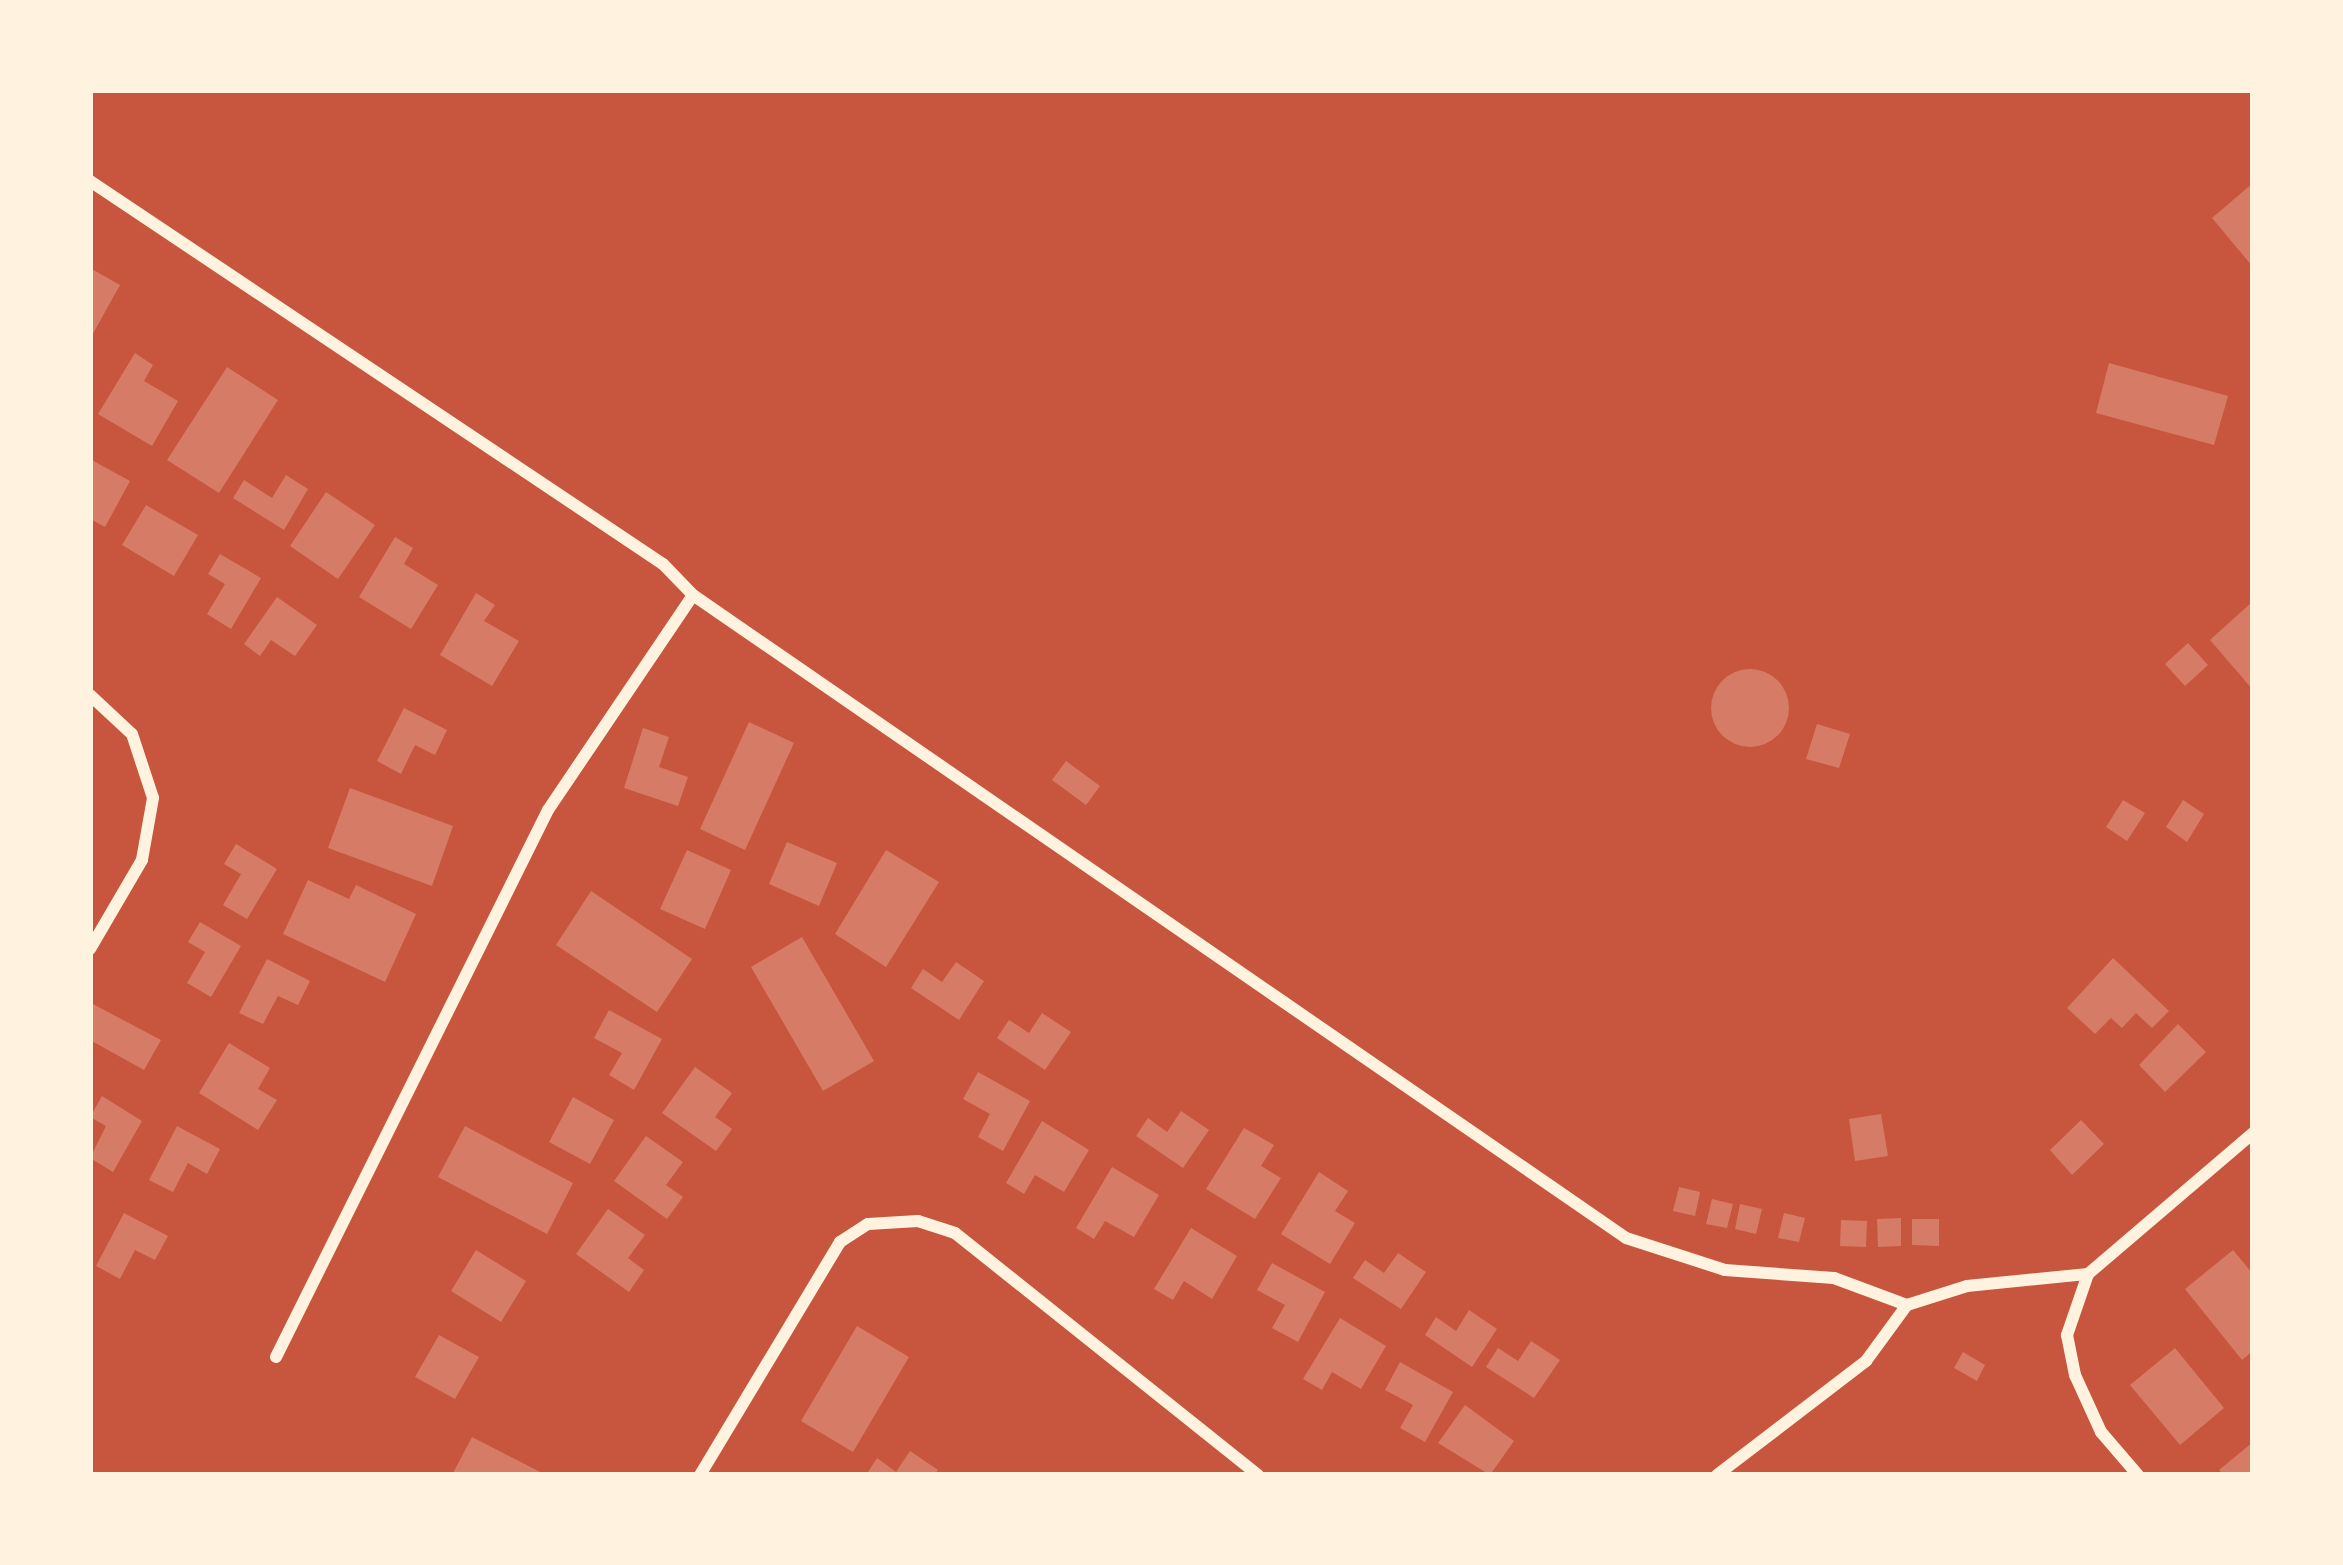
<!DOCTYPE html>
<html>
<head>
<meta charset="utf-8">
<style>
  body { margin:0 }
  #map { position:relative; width:2343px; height:1565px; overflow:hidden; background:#c8553d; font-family:"Alegreya Sans",sans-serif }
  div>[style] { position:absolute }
  .building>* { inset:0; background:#d67c66 }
  .round { border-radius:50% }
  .minor>* { height:12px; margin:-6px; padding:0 6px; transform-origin:6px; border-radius:6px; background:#fff3e0 }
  span { translate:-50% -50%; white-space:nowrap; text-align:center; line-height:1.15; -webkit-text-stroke:12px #fff3e0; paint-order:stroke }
  .frame { position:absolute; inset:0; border:93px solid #fff3e0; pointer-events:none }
</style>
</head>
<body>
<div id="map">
  <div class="building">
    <div style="clip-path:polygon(2253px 183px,2253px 267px,2212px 218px)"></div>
    <div style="clip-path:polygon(90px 268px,120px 285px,90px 339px)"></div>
    <div style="clip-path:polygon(135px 353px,153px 365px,144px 381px,178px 401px,152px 446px,98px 414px)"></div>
    <div style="clip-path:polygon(2109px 363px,2228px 396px,2214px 445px,2096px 413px)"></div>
    <div style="clip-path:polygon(227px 367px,278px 400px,219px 493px,167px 460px)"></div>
    <div style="clip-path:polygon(90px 459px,130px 481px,105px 527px,90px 519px)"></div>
    <div style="clip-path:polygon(286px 475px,308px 489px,284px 530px,233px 498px,244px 480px,272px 498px)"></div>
    <div style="clip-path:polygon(326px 492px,375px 525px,338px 579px,290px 546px)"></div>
    <div style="clip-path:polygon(146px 505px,198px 535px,174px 576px,122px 545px)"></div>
    <div style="clip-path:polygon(395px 537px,413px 548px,404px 564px,438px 585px,411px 629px,359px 597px)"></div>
    <div style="clip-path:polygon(220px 554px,261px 578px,231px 629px,207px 614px,225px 584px,208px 574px)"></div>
    <div style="clip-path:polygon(476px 593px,495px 605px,484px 621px,519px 641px,492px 686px,440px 655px)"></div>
    <div style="clip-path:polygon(277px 597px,317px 625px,295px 656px,271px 640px,260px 656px,244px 644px)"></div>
    <div style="clip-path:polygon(2253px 601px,2253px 690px,2210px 640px)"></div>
    <div style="clip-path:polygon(2188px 643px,2208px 665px,2185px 686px,2165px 664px)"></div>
    <div class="round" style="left:1711px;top:669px;width:78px;height:78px"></div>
    <div style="clip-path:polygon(404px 708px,447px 730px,435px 755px,415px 745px,401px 774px,377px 761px)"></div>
    <div style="clip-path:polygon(749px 722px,794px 743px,745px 850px,700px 829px)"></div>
    <div style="clip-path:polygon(1817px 724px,1850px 734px,1839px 768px,1806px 759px)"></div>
    <div style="clip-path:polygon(643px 728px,669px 737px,659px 767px,688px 777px,678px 806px,624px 788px)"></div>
    <div style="clip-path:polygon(1066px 761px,1100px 786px,1086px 805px,1052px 780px)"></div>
    <div style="clip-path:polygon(350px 788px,453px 826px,432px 886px,328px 848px)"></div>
    <div style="clip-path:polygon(2123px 800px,2145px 813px,2127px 841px,2106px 827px)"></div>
    <div style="clip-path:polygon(2183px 800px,2204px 814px,2187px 842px,2166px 827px)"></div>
    <div style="clip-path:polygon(787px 842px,837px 863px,819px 906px,769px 884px)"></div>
    <div style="clip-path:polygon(236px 844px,277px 869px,247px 919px,223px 905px,241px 874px,224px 864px)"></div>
    <div style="clip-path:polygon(687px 850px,731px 870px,705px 929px,660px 909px)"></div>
    <div style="clip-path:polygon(886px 850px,939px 882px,886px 967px,835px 934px)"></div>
    <div style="clip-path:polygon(308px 880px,349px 899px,356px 885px,416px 914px,385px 982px,283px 934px)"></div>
    <div style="clip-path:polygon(591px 891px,692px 959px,657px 1012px,556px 945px)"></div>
    <div style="clip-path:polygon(200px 922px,241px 946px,211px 997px,187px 983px,205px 952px,188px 942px)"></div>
    <div style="clip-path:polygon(802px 937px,874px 1061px,823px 1091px,751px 967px)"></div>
    <div style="clip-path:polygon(2113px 958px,2169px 1011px,2152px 1028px,2136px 1013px,2122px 1028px,2111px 1018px,2095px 1034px,2067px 1008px)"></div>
    <div style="clip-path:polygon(267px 959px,310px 981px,298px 1005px,278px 996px,263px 1024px,239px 1013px)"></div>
    <div style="clip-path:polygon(956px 962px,984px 981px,959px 1020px,911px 988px,923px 969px,942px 982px)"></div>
    <div style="clip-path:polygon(91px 1003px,161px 1040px,144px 1070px,90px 1040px)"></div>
    <div style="clip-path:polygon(609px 1010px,662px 1039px,634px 1090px,609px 1075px,622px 1053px,594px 1038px)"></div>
    <div style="clip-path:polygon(1042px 1013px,1071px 1032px,1045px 1070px,997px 1038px,1009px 1020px,1029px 1033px)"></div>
    <div style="clip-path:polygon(2178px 1024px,2206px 1052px,2165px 1092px,2139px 1065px)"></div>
    <div style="clip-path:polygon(229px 1043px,270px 1068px,258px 1089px,277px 1100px,258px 1130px,199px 1093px)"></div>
    <div style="clip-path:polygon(695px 1067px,732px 1093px,715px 1117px,732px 1129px,716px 1151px,662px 1113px)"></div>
    <div style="clip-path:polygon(978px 1072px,1030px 1101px,1003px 1151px,978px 1137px,990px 1114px,963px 1099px)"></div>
    <div style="clip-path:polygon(102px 1096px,142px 1121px,113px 1172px,90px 1158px,106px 1126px,90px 1117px)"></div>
    <div style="clip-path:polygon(573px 1097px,614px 1120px,590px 1164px,549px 1142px)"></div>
    <div style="clip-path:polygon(1181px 1111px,1209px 1130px,1183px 1168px,1136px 1136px,1148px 1118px,1167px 1132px)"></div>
    <div style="clip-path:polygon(1881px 1114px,1888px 1156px,1855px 1161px,1849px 1119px)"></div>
    <div style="clip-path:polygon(2081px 1120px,2104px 1144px,2072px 1175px,2050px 1150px)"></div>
    <div style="clip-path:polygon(1042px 1121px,1089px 1150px,1064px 1192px,1035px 1175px,1024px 1194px,1006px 1183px)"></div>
    <div style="clip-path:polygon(177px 1126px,220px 1149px,207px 1174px,188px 1163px,173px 1192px,149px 1180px)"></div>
    <div style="clip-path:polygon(465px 1126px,573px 1183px,547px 1234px,438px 1177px)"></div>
    <div style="clip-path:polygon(1244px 1128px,1274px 1145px,1261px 1166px,1281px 1178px,1255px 1219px,1206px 1189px)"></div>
    <div style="clip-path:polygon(646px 1136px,683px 1162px,666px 1185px,683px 1197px,667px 1219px,614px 1181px)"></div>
    <div style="clip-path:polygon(1112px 1167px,1159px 1195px,1134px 1237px,1105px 1221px,1094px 1239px,1076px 1228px)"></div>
    <div style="clip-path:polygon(1319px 1172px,1348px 1191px,1335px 1211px,1355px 1223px,1330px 1264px,1281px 1234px)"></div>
    <div style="clip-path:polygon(1679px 1187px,1700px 1192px,1695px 1216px,1673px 1211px)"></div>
    <div style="clip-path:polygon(1712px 1199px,1733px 1204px,1727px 1228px,1706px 1224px)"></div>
    <div style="clip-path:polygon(1740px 1204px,1762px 1209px,1756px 1234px,1735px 1229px)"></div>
    <div style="clip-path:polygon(608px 1209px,645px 1235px,628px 1258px,644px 1270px,629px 1292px,576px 1254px)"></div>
    <div style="clip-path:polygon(124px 1213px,168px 1236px,155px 1260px,135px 1250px,120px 1279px,96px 1266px)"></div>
    <div style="clip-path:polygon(1784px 1213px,1805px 1218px,1799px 1242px,1778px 1238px)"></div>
    <div style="clip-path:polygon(1901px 1218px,1901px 1246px,1878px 1247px,1877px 1219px)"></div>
    <div style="clip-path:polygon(1912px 1219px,1939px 1219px,1939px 1246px,1912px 1245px)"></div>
    <div style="clip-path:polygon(1841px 1220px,1867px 1221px,1866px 1247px,1840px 1246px)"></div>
    <div style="clip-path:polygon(1191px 1228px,1237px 1256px,1212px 1299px,1184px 1281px,1173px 1300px,1154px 1289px)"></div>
    <div style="clip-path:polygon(476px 1250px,526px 1281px,501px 1322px,451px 1291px)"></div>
    <div style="clip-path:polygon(2233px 1250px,2253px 1274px,2253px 1351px,2242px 1360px,2185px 1289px)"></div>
    <div style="clip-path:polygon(1398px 1253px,1426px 1272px,1401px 1309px,1353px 1278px,1365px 1260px,1384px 1273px)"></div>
    <div style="clip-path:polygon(1272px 1263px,1325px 1292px,1298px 1342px,1272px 1328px,1285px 1305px,1257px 1290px)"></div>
    <div style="clip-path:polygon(1469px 1310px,1497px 1329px,1472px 1367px,1425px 1335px,1436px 1317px,1456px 1331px)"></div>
    <div style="clip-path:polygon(1340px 1318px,1386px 1346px,1361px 1389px,1332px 1372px,1322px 1390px,1303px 1379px)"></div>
    <div style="clip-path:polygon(857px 1326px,909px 1357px,853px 1452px,801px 1421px)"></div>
    <div style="clip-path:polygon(439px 1335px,479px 1357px,455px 1399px,415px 1377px)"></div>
    <div style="clip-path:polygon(1531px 1341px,1560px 1360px,1534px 1398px,1486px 1367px,1498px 1348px,1518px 1361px)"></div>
    <div style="clip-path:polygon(2175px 1348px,2224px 1408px,2180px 1445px,2130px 1385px)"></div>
    <div style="clip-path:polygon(1963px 1352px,1985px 1365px,1977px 1381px,1954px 1368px)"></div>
    <div style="clip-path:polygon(1400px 1362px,1453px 1392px,1425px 1442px,1400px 1428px,1413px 1405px,1385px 1390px)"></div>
    <div style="clip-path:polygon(1465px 1405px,1514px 1441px,1490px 1475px,1438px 1443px)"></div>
    <div style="clip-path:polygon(472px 1437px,546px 1475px,452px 1475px)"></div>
    <div style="clip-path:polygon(2253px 1442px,2253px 1475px,2224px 1475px,2219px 1470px)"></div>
    <div style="clip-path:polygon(910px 1451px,938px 1470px,934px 1475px,866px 1475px,877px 1458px,896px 1472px)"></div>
  </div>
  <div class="minor">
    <div style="left:90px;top:181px;width:689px;rotate:33.76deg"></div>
    <div style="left:663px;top:564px;width:43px;rotate:45.9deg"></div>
    <div style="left:693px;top:595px;width:1133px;rotate:34.57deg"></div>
    <div style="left:1626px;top:1238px;width:104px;rotate:17.9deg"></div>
    <div style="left:1725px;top:1270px;width:109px;rotate:4.2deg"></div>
    <div style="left:1834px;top:1278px;width:78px;rotate:20.3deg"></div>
    <div style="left:1907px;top:1305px;width:63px;rotate:-17.6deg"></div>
    <div style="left:1967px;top:1286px;width:122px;rotate:-5.7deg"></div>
    <div style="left:2088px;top:1274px;width:217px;rotate:-40.5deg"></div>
    <div style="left:90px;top:695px;width:57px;rotate:42.9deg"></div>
    <div style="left:132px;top:734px;width:67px;rotate:71.8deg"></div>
    <div style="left:153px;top:798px;width:63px;rotate:100.1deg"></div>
    <div style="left:142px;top:860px;width:103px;rotate:120.3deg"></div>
    <div style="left:2088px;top:1274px;width:65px;rotate:109deg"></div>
    <div style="left:2067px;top:1335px;width:41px;rotate:78.7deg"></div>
    <div style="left:2075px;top:1375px;width:63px;rotate:65.5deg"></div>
    <div style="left:2101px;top:1432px;width:57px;rotate:49.3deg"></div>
    <div style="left:276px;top:1357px;width:611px;rotate:-63.56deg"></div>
    <div style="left:548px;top:810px;width:259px;rotate:-56deg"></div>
    <div style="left:700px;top:1475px;width:272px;rotate:-59deg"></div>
    <div style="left:840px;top:1242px;width:33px;rotate:-33deg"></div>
    <div style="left:868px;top:1224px;width:50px;rotate:-3.4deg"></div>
    <div style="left:918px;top:1221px;width:39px;rotate:18deg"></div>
    <div style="left:955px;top:1233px;width:388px;rotate:38.6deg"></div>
    <div style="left:1717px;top:1475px;width:188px;rotate:-37.4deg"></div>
    <div style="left:1866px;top:1361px;width:69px;rotate:-53.8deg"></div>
  </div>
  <div class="frame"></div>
</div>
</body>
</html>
